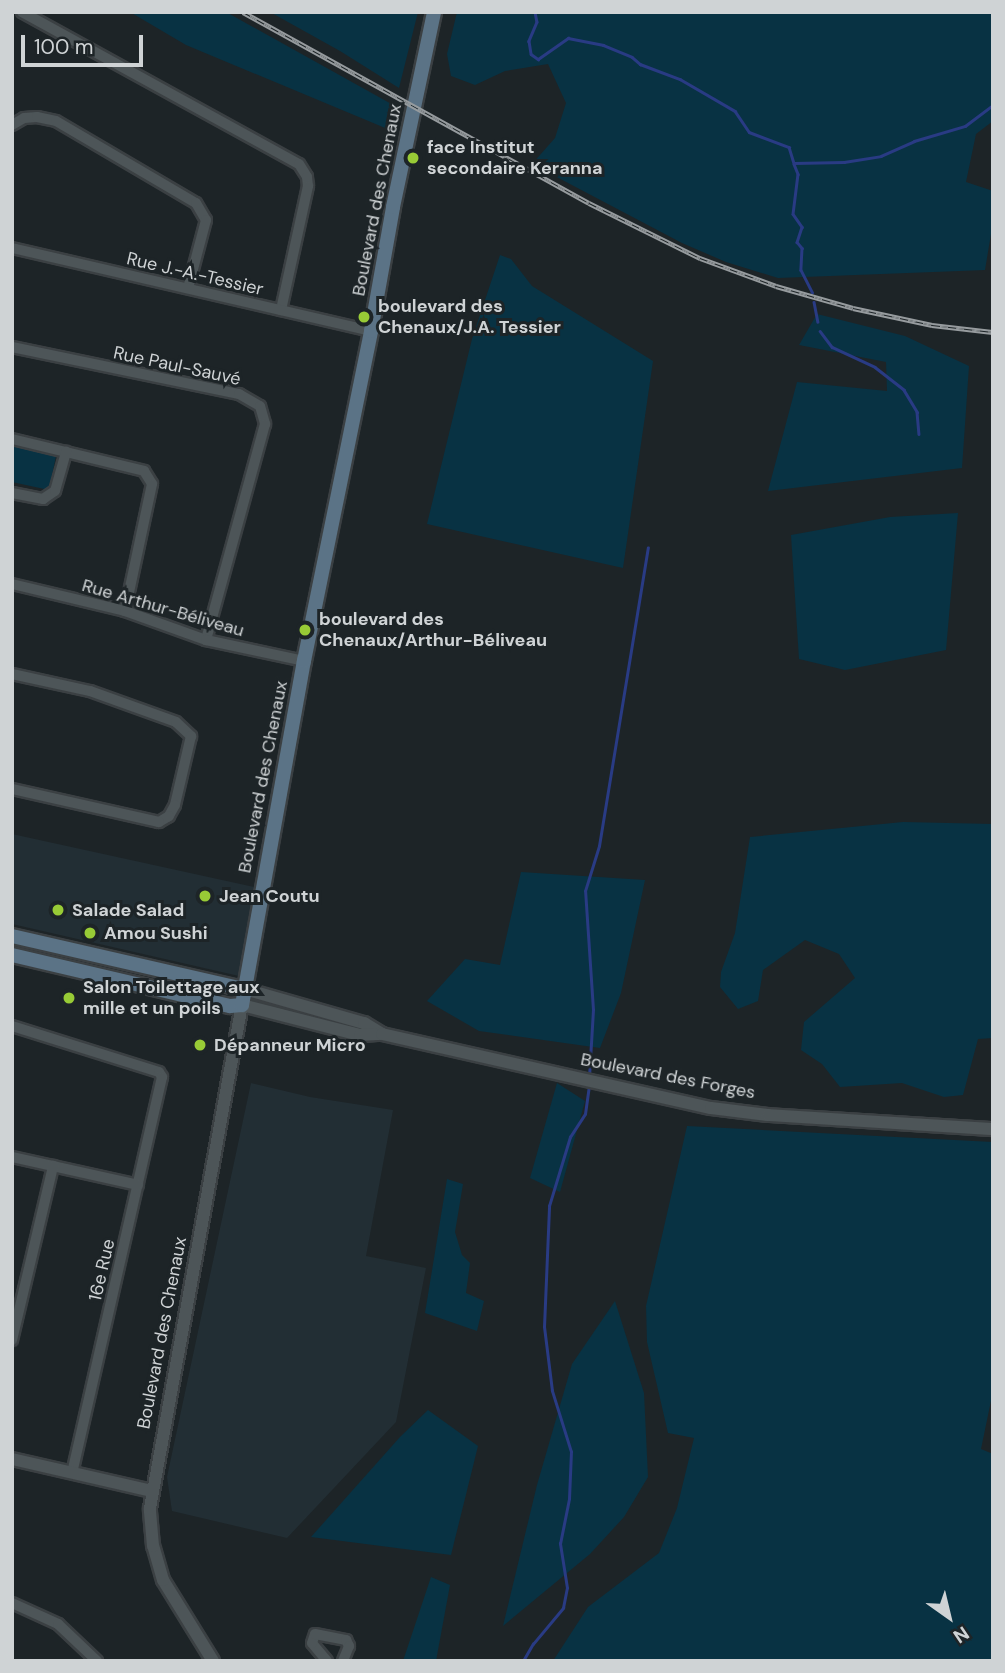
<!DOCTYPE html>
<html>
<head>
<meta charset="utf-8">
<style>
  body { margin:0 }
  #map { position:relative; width:1005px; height:1673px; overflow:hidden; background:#1d2427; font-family:"DM Sans",sans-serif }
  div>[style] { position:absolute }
  .built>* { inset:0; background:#222e34 }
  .green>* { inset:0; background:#083243 }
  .stream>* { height:2.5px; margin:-1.25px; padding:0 1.25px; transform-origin:1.25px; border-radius:1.25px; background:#293b84 }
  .roads { filter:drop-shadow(2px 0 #3b4043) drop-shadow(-2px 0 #3b4043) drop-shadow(0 2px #3b4043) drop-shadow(0 -2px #3b4043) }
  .minor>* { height:10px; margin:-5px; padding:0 5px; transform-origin:5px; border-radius:5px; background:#4d5558 }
  .tertiary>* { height:12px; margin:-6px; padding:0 6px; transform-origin:6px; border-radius:6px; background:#4d5558 }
  .secondary>* { height:14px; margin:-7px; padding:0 7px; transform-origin:7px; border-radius:7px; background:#5b7386 }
  .rail>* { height:5px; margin-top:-2.5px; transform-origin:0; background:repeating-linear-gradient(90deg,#1d2427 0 8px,#969b9e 0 16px); box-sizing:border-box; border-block:2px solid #969b9e }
  .dots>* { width:19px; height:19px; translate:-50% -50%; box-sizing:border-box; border:4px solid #1d2427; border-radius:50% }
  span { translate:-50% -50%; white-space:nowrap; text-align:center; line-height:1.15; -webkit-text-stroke:6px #1d2427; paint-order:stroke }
  .poi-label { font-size:18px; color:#cfd3d5; font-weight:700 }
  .left { translate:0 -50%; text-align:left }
  .street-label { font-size:18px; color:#cfd3d5 }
  .frame { position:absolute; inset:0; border:14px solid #cfd3d5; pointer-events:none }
  .north { position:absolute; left:914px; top:1582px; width:70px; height:70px; -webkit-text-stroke:5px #1d2427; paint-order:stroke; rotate:146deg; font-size:19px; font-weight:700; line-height:28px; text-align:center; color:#cfd3d5 }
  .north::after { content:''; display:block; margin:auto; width:24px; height:32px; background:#cfd3d5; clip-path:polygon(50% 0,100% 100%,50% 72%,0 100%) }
  .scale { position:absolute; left:21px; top:35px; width:122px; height:32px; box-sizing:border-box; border:4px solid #cfd3d5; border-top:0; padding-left:9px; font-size:21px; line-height:24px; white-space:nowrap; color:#cfd3d5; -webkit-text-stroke:5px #1d2427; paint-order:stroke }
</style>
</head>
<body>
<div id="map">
  <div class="built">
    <div style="clip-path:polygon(12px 834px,254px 887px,239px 976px,12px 924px)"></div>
    <div style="clip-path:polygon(251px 1083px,310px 1097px,393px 1110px,366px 1256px,426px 1268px,396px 1422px,287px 1538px,172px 1511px,167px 1477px)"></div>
  </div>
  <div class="green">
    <div style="clip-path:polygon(130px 12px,226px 12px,395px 106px,390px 130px,186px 45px)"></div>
    <div style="clip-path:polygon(270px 12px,418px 12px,399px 88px,340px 51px)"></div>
    <div style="clip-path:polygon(457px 12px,993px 12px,993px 121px,976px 134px,966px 182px,993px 191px,993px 222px,985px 270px,778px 278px,726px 262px,682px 243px,532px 164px,555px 138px,566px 103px,548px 64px,505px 71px,475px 85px,451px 76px,447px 54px)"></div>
    <div style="clip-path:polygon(500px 255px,511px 259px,532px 286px,653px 361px,623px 568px,427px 524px,472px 339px)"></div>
    <div style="clip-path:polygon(817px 314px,905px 336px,969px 366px,962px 468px,768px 491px,797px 382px,887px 391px,886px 362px,799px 345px)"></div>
    <div style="clip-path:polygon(12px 445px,56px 456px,49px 490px,12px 482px)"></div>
    <div style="clip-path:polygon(958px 513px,946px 650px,845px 670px,799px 659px,791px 535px,890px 517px)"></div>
    <div style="clip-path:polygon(903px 822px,993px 824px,993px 1038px,978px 1039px,963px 1095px,944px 1097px,902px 1083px,840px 1087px,822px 1064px,801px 1050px,804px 1022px,855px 978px,839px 954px,805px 940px,763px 970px,758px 1001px,738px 1009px,720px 987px,721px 972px,735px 933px,750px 837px)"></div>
    <div style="clip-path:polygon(521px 872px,645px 880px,621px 993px,600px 1048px,479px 1031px,427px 1001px,465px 959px,500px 965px)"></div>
    <div style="clip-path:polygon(557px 1083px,585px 1101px,560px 1192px,530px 1178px)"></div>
    <div style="clip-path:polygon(687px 1126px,993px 1142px,993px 1391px,981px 1449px,993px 1454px,993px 1661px,553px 1661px,588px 1607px,659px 1553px,677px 1508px,694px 1438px,668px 1433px,647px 1342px,646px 1306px)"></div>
    <div style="clip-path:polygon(447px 1179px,463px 1184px,455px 1232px,462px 1255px,470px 1263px,466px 1293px,484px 1301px,477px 1331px,425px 1313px)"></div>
    <div style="clip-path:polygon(615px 1301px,644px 1393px,648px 1477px,624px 1517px,590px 1554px,503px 1626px,537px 1485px,572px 1364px)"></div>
    <div style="clip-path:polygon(428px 1410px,478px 1446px,451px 1555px,311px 1537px,400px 1437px)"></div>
    <div style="clip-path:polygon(431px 1577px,450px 1585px,436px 1661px,403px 1661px)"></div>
  </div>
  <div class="stream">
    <div style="left:535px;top:12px;width:10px;rotate:79deg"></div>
    <div style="left:537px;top:22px;width:21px;rotate:113deg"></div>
    <div style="left:529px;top:41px;width:13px;rotate:81deg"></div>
    <div style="left:531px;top:54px;width:9px;rotate:36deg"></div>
    <div style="left:538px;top:59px;width:37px;rotate:-35deg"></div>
    <div style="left:568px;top:38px;width:36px;rotate:11deg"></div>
    <div style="left:603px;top:45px;width:31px;rotate:22deg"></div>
    <div style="left:632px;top:57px;width:11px;rotate:41deg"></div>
    <div style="left:640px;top:64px;width:43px;rotate:20.6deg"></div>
    <div style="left:680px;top:79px;width:64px;rotate:30.2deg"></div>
    <div style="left:735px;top:111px;width:25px;rotate:56deg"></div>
    <div style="left:749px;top:132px;width:43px;rotate:20.6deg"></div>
    <div style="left:789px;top:147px;width:17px;rotate:73deg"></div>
    <div style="left:794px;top:163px;width:50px;rotate:-1.1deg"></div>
    <div style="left:844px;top:162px;width:37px;rotate:-9deg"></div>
    <div style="left:881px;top:156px;width:36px;rotate:-24deg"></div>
    <div style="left:914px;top:141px;width:53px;rotate:-16.4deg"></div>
    <div style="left:965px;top:126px;width:35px;rotate:-37deg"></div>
    <div style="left:794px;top:164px;width:11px;rotate:68deg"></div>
    <div style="left:798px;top:174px;width:40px;rotate:97.1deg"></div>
    <div style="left:793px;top:214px;width:16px;rotate:55deg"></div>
    <div style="left:802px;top:227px;width:16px;rotate:108deg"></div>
    <div style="left:797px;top:242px;width:8px;rotate:50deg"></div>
    <div style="left:802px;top:248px;width:22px;rotate:93deg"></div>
    <div style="left:801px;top:270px;width:25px;rotate:63deg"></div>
    <div style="left:814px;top:302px;width:20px;rotate:79deg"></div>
    <div style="left:820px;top:331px;width:20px;rotate:53deg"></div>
    <div style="left:832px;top:347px;width:47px;rotate:24.9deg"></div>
    <div style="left:875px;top:367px;width:37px;rotate:38deg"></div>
    <div style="left:904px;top:390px;width:26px;rotate:59deg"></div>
    <div style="left:917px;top:412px;width:22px;rotate:85deg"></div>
    <div style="left:589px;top:1077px;width:67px;rotate:-86.6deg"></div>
    <div style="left:593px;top:1010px;width:119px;rotate:-93.8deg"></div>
    <div style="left:585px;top:891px;width:47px;rotate:-72.7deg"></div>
    <div style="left:599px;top:846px;width:302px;rotate:-80.7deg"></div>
    <div style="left:523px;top:1661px;width:20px;rotate:-60deg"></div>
    <div style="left:533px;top:1644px;width:47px;rotate:-50.2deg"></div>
    <div style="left:563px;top:1608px;width:20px;rotate:-79deg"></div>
    <div style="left:567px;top:1588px;width:45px;rotate:-99deg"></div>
    <div style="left:560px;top:1544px;width:46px;rotate:-78.7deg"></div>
    <div style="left:569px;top:1499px;width:47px;rotate:-87.6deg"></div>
    <div style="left:571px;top:1452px;width:64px;rotate:-107.3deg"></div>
    <div style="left:552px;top:1391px;width:64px;rotate:-97.1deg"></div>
    <div style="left:544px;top:1327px;width:121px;rotate:-87.6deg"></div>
    <div style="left:549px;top:1206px;width:72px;rotate:-73.1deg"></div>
    <div style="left:570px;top:1137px;width:27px;rotate:-57deg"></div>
    <div style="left:585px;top:1114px;width:30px;rotate:-82deg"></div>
  </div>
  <div class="roads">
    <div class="minor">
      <div style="left:22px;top:12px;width:316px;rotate:28.8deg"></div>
      <div style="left:299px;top:164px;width:15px;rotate:58deg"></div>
      <div style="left:307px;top:177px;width:9px;rotate:84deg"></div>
      <div style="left:308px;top:186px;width:127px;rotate:102.3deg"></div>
      <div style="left:12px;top:125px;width:14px;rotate:-30deg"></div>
      <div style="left:24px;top:118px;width:13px;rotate:-4deg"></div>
      <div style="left:37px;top:117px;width:19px;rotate:12deg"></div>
      <div style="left:56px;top:121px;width:162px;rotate:30.4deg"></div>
      <div style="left:196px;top:203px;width:20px;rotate:60deg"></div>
      <div style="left:206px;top:220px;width:70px;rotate:104.8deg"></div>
      <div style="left:12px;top:248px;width:368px;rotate:13deg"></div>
      <div style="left:12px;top:347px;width:232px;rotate:11.7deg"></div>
      <div style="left:239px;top:394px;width:24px;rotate:30deg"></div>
      <div style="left:260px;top:406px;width:19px;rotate:74deg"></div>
      <div style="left:265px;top:424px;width:224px;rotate:105.3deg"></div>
      <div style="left:12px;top:439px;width:136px;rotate:13.6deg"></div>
      <div style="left:144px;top:471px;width:15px;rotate:58deg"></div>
      <div style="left:152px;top:484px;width:130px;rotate:102deg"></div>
      <div style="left:12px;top:493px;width:32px;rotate:11deg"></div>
      <div style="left:43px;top:499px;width:14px;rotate:-34deg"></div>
      <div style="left:55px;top:491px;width:41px;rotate:-74.2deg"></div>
      <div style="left:12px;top:584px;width:116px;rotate:13.4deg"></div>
      <div style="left:125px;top:611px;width:86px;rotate:19.7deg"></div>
      <div style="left:206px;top:640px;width:100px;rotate:12.1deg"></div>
      <div style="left:12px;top:674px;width:80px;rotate:12.3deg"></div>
      <div style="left:90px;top:691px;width:91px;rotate:19.8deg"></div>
      <div style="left:176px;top:722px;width:21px;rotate:43deg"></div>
      <div style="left:191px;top:736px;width:71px;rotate:103.1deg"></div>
      <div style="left:175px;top:805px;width:13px;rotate:119deg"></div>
      <div style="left:169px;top:816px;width:12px;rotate:149deg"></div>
      <div style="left:159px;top:822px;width:151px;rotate:-167.3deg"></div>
      <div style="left:12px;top:1026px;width:154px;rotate:17.4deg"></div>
      <div style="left:159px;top:1072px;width:6px;rotate:59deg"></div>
      <div style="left:162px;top:1077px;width:406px;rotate:102.8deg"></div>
      <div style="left:12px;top:1157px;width:129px;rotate:12.5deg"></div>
      <div style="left:12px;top:1340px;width:179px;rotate:-76.7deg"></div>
      <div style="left:12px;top:1603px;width:51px;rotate:24.5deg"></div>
      <div style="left:58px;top:1624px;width:54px;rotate:43.5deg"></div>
      <div style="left:327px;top:1661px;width:23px;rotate:-130deg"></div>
      <div style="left:312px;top:1643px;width:9px;rotate:-72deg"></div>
      <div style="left:315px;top:1634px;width:32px;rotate:11deg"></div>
      <div style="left:346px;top:1640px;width:7px;rotate:63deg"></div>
      <div style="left:349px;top:1646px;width:16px;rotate:112deg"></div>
    </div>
    <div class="tertiary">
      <div style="left:248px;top:990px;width:121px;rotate:15.9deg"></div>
      <div style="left:364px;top:1023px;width:21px;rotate:31deg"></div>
      <div style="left:12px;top:1459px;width:144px;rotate:12.9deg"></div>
      <div style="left:213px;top:1661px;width:95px;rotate:-121.7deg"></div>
      <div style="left:163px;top:1580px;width:35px;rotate:-106deg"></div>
      <div style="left:153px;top:1546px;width:38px;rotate:-95deg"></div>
      <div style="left:150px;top:1508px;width:511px;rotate:-79.64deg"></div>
      <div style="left:242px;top:1005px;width:122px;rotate:14.3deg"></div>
      <div style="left:360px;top:1035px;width:22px;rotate:-3deg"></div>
      <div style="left:382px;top:1034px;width:337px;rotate:12.7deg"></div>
      <div style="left:711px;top:1108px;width:57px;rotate:7deg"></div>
      <div style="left:768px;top:1115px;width:225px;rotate:3.6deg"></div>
    </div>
    <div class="secondary">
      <div style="left:12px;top:936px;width:242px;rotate:12.9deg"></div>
      <div style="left:12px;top:955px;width:224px;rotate:13.2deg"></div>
      <div style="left:230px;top:1006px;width:12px;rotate:-5deg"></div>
      <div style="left:242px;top:1005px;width:350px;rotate:-79.8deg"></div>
      <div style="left:304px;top:661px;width:337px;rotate:-78.5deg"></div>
      <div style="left:371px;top:331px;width:126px;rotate:-79.9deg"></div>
      <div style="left:393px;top:207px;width:199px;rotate:-78.1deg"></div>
    </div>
  </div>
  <div class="rail">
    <div style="left:243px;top:12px;width:395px;rotate:28.9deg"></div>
    <div style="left:589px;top:203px;width:124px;rotate:26.4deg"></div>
    <div style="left:700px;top:258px;width:81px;rotate:20.2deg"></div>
    <div style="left:776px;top:286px;width:80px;rotate:15.9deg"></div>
    <div style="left:853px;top:308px;width:81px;rotate:12.1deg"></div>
    <div style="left:932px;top:325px;width:61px;rotate:6.5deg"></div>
  </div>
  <div class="dots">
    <div style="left:413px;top:158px;background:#98cb36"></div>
    <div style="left:364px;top:317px;background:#98cb36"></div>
    <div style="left:305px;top:630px;background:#98cb36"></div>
    <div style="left:205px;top:896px;background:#98cb36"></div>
    <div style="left:58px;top:910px;background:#98cb36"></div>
    <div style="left:90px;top:933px;background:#98cb36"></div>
    <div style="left:69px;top:998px;background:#98cb36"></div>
    <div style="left:200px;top:1045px;background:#98cb36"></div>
  </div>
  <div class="poi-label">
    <span class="left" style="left:427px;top:158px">face Institut<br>secondaire Keranna</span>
    <span class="left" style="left:378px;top:317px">boulevard des<br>Chenaux/J.A. Tessier</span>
    <span class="left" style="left:319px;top:630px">boulevard des<br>Chenaux/Arthur-Béliveau</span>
    <span class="left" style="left:219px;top:896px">Jean Coutu</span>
    <span class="left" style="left:72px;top:910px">Salade Salad</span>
    <span class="left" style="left:104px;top:933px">Amou Sushi</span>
    <span class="left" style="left:83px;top:998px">Salon Toilettage aux<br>mille et un poils</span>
    <span class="left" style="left:214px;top:1045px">Dépanneur Micro</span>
  </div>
  <div class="street-label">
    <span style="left:377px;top:200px;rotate:-79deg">Boulevard des Chenaux</span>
    <span style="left:195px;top:274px;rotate:13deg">Rue J.-A.-Tessier</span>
    <span style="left:177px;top:366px;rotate:12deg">Rue Paul-Sauvé</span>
    <span style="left:163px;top:608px;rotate:16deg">Rue Arthur-Béliveau</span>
    <span style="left:263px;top:777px;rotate:-79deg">Boulevard des Chenaux</span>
    <span style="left:668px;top:1076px;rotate:11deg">Boulevard des Forges</span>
    <span style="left:102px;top:1270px;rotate:-77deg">16e Rue</span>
    <span style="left:162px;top:1333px;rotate:-79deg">Boulevard des Chenaux</span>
  </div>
  <div class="frame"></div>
  <div class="north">N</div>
  <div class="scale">100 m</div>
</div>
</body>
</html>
